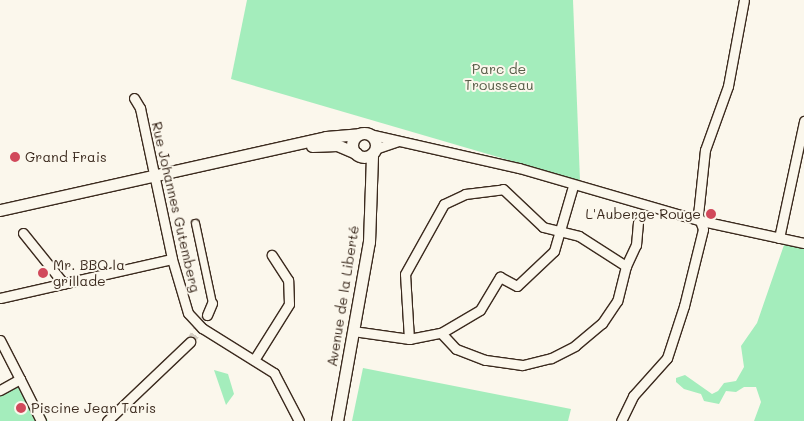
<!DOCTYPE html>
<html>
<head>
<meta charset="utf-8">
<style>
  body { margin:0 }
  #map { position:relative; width:804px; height:421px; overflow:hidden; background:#fbf7ec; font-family:Mali,sans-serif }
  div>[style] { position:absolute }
  .green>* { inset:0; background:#a4edbc }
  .minor-tunnel>* { height:9px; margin-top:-4.5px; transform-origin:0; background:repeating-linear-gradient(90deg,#d5cec3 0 9px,transparent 0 13.5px) }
  .roads { filter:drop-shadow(1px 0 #3b2a1e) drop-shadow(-1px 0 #3b2a1e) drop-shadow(0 1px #3b2a1e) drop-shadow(0 -1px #3b2a1e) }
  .pedestrian>* { height:7px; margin:-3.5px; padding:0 3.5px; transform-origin:3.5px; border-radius:3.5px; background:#fbf7ec }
  .minor>* { height:9px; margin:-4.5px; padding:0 4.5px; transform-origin:4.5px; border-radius:4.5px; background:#fbf7ec }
  .tertiary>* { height:11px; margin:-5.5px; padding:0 5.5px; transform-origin:5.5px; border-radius:5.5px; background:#fbf7ec }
  .tertiary>.ring { margin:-5.5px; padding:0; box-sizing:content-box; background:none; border:11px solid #fbf7ec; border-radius:50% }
  .dots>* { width:14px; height:14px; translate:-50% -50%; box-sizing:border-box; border:2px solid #fbf7ec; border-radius:50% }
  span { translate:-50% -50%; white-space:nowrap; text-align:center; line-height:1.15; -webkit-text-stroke:4px #fbf7ec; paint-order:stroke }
  .park-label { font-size:14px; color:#555b46 }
  .poi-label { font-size:14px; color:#3b2a1e }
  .left { translate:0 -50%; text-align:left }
  .right { translate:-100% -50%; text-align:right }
  .street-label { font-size:14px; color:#3b2a1e }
</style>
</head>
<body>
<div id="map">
  <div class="green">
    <div style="clip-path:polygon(247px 0,573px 0,580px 181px,231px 79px)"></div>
    <div style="clip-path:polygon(784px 245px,804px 248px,804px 421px,754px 421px,761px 402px,756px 387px,744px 387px,736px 392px,726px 391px,719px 404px,704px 401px,701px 394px,684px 389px,676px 382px,676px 378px,685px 375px,712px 394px,718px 391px,724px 383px,736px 381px,744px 367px,741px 346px,757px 323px)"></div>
    <div style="clip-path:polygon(363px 368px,571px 409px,568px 421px,352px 421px)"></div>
    <div style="clip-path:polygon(214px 370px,228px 374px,234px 394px,226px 405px)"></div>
    <div style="clip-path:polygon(27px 381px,48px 421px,0 421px,0 395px)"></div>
  </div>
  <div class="minor-tunnel">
    <div style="left:190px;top:342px;width:32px;rotate:-58deg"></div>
  </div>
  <div class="roads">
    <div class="pedestrian">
      <div style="left:195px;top:223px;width:82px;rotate:78deg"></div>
    </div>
    <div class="minor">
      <div style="left:134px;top:98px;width:12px;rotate:59deg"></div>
      <div style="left:140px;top:108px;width:154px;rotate:78deg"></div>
      <div style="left:172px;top:259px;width:56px;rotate:73.5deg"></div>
      <div style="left:188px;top:313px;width:21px;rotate:47deg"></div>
      <div style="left:202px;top:328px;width:85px;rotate:32deg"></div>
      <div style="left:274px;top:373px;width:54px;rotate:62.5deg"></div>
      <div style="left:369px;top:134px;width:154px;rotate:12.8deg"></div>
      <div style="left:519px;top:168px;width:191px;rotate:16.2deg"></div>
      <div style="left:702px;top:221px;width:104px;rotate:12.2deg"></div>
      <div style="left:375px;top:149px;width:24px;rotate:-19deg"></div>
      <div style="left:23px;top:233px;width:65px;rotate:51.2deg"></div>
      <div style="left:779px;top:238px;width:120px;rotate:-77.9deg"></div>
      <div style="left:626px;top:266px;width:23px;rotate:-65deg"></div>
      <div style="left:636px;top:245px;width:23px;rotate:-85deg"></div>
      <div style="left:0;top:298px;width:176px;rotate:-12.8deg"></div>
      <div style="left:207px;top:315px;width:13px;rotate:-67deg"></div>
      <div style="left:353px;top:331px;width:57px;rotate:8.1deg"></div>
      <div style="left:409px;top:339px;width:33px;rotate:-11deg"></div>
      <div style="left:441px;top:333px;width:45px;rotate:-30.5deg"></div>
      <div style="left:480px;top:310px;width:39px;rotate:-59deg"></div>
      <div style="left:500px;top:277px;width:19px;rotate:28deg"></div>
      <div style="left:517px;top:286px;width:51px;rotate:-43.4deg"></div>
      <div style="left:554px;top:251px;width:68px;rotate:-73.7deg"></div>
      <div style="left:409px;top:339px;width:65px;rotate:-93.5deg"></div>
      <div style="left:405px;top:274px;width:80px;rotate:-60.9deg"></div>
      <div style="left:444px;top:204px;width:23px;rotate:-25deg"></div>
      <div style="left:465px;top:194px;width:38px;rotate:-7deg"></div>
      <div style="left:503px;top:189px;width:55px;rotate:43.5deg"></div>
      <div style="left:543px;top:227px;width:37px;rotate:14deg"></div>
      <div style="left:579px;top:236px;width:56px;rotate:32.6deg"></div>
      <div style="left:626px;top:266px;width:36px;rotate:104deg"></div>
      <div style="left:617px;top:301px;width:27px;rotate:124deg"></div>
      <div style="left:602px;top:323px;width:35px;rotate:140deg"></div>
      <div style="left:575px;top:346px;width:27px;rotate:153deg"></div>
      <div style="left:551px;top:358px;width:30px;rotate:166deg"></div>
      <div style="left:522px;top:365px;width:37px;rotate:-172deg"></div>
      <div style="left:485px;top:360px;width:31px;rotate:-159deg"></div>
      <div style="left:456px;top:349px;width:22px;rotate:-133deg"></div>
      <div style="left:0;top:340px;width:44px;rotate:62.9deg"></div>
      <div style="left:20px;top:379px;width:23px;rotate:151deg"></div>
      <div style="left:254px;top:360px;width:66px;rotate:-58deg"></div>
      <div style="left:289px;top:304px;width:24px;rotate:-92deg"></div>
      <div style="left:288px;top:280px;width:30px;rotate:-123deg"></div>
      <div style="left:20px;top:379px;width:47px;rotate:63.4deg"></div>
      <div style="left:107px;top:421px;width:115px;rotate:-43.6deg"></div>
      <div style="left:621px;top:421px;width:28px;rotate:-64deg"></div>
      <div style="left:633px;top:396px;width:51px;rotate:-48.2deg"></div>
      <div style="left:667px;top:358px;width:55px;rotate:-71.9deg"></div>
      <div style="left:684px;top:306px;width:79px;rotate:-76.1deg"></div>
      <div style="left:703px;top:229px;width:15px;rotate:-110deg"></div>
      <div style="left:698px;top:215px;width:65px;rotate:-83.9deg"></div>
      <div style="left:705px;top:150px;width:68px;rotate:-70.2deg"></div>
      <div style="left:728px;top:86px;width:87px;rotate:-79.5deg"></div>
    </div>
    <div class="tertiary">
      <div class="ring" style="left:352px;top:133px;width:13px;height:13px"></div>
      <div style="left:312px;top:146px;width:25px;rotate:-2deg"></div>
      <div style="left:337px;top:145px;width:21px;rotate:23deg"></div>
      <div style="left:0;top:210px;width:334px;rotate:-12.6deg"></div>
      <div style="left:326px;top:137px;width:33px;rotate:-5deg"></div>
      <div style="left:337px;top:421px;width:182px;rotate:-79.9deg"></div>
      <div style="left:369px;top:242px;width:88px;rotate:-88deg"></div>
    </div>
  </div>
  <div class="dots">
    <div style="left:15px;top:157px;background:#d1495b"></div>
    <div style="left:711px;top:214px;background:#d1495b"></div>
    <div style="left:43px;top:273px;background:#d1495b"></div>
    <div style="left:21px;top:408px;background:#d1495b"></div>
  </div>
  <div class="park-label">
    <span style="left:499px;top:77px">Parc de<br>Trousseau</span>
  </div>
  <div class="poi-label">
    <span class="left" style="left:25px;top:157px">Grand Frais</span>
    <span class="right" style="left:701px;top:214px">L'Auberge Rouge</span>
    <span class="left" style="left:53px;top:273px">Mr. BBQ la<br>grillade</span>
    <span class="left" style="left:31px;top:408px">Piscine Jean Taris</span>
  </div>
  <div class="street-label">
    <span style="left:176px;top:207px;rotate:77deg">Rue Johannes Gutemberg</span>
    <span style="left:343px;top:296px;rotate:-81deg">Avenue de la Liberté</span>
  </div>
</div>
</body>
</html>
